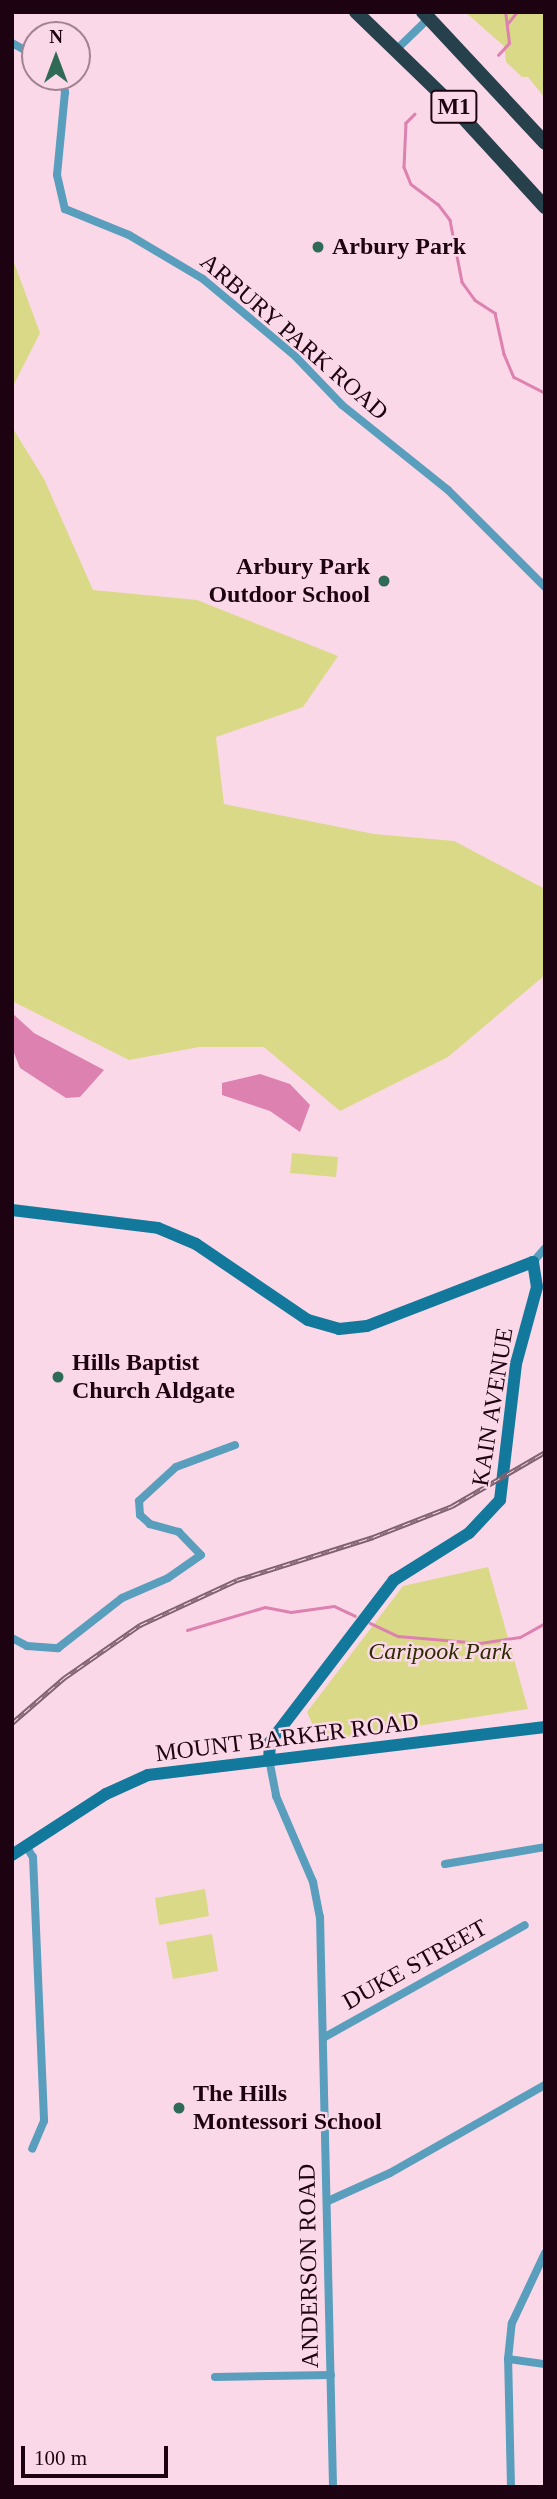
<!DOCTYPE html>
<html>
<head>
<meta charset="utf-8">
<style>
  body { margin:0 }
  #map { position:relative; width:557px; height:2499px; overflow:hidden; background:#fbd8e8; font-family:"Times New Roman",serif }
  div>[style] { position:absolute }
  .green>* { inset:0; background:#d9d988 }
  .water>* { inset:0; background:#dc81b0 }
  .stream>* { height:2.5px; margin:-1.25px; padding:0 1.25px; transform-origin:1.25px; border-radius:1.25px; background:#dc81b0 }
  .street>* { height:8px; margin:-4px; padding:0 4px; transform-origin:4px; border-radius:4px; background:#599ebc }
  .secondary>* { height:12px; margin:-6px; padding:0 6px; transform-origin:6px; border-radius:6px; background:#12789c }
  .highway>* { height:14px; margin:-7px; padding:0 7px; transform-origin:7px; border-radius:7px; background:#27414c }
  .rail>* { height:5px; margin-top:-2.5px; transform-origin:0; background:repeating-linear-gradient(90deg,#fbd8e8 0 8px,#7f6170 0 16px); box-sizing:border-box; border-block:2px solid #7f6170 }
  .dots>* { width:19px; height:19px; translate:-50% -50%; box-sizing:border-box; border:4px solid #fbd8e8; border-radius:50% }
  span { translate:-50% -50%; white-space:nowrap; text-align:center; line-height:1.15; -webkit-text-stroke:5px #fbd8e8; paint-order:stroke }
  .shield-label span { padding:2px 5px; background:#fbd8e8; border:2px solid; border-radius:5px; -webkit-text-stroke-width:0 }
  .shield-label { font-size:23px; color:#1d0311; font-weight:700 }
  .poi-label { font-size:24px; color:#1d0311; font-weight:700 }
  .left { translate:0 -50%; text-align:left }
  .right { translate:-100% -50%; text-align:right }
  .street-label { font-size:24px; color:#1d0311 }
  .park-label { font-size:24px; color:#2d2c00; font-style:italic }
  .frame { position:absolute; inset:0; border:14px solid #1d0311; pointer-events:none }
  .north { position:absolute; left:21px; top:21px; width:70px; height:70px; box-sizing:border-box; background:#fbd8e8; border:2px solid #a28392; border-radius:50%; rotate:0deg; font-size:19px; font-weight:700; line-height:28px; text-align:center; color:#1d0311 }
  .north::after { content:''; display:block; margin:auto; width:24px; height:32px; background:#2e6a56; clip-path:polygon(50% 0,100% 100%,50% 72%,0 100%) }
  .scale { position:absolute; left:21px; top:2446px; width:147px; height:32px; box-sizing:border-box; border:4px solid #1d0311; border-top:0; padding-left:9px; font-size:21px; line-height:24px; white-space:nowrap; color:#1d0311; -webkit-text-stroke:5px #fbd8e8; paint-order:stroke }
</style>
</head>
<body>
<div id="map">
  <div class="green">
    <div style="clip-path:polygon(465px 12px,545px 12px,545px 98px,528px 77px,522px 77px,506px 62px,504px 46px)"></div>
    <div style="clip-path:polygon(12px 257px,40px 333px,12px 388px)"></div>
    <div style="clip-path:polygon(12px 427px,44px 479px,93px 590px,197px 600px,338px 656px,303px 707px,216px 737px,224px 804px,374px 834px,454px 841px,545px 889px,545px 975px,448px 1057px,340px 1111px,264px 1047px,199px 1047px,129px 1060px,12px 1001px)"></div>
    <div style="clip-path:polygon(292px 1153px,338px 1157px,336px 1177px,290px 1173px)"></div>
    <div style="clip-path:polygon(488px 1567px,528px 1709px,320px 1741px,307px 1712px,403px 1586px)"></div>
    <div style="clip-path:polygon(205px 1889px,209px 1916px,159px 1925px,155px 1898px)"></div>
    <div style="clip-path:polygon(212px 1934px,218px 1971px,173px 1979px,166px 1942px)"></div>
  </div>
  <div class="water">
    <div style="clip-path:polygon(12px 1013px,34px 1033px,104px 1070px,80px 1097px,66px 1098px,20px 1068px,12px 1048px)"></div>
    <div style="clip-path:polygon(260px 1074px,290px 1084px,310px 1105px,300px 1132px,270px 1111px,222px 1095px,222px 1083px)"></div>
  </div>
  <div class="stream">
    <div style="left:508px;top:23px;width:14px;rotate:-51deg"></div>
    <div style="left:498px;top:55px;width:16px;rotate:-47deg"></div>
    <div style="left:509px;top:43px;width:31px;rotate:-97deg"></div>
    <div style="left:415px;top:114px;width:13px;rotate:135deg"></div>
    <div style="left:406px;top:123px;width:44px;rotate:92.6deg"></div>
    <div style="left:404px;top:167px;width:18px;rotate:68deg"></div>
    <div style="left:411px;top:184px;width:34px;rotate:37deg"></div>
    <div style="left:438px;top:204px;width:20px;rotate:53deg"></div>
    <div style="left:450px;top:220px;width:63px;rotate:79deg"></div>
    <div style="left:462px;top:282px;width:22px;rotate:54deg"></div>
    <div style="left:475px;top:300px;width:24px;rotate:33deg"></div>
    <div style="left:495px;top:313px;width:42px;rotate:77.6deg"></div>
    <div style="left:504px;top:354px;width:25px;rotate:67deg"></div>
    <div style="left:514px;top:377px;width:35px;rotate:27deg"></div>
    <div style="left:370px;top:1623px;width:31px;rotate:25deg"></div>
    <div style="left:398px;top:1636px;width:82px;rotate:4.9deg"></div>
    <div style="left:480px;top:1643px;width:40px;rotate:-8.5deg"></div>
    <div style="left:520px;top:1637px;width:29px;rotate:-29deg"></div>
    <div style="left:187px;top:1630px;width:81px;rotate:-16.4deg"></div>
    <div style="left:265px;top:1607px;width:26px;rotate:11deg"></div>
    <div style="left:291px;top:1612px;width:43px;rotate:-7.9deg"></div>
    <div style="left:334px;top:1606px;width:23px;rotate:25deg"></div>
  </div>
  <div class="street">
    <div style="left:12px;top:43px;width:26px;rotate:29deg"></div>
    <div style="left:397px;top:49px;width:45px;rotate:-44.1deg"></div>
    <div style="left:61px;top:77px;width:16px;rotate:75deg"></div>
    <div style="left:65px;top:92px;width:83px;rotate:95.5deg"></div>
    <div style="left:57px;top:175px;width:35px;rotate:77deg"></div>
    <div style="left:65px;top:209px;width:69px;rotate:22.1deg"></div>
    <div style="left:129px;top:235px;width:86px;rotate:30.7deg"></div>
    <div style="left:203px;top:279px;width:120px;rotate:39.9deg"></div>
    <div style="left:295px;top:356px;width:68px;rotate:46.2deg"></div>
    <div style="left:342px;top:405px;width:136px;rotate:38.7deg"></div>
    <div style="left:448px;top:490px;width:137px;rotate:45deg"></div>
    <div style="left:533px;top:1262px;width:18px;rotate:-49deg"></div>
    <div style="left:12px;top:1638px;width:17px;rotate:28deg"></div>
    <div style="left:27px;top:1646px;width:31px;rotate:4deg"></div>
    <div style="left:58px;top:1648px;width:81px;rotate:-38deg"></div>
    <div style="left:122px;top:1598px;width:50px;rotate:-23.5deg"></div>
    <div style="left:168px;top:1578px;width:40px;rotate:-34.9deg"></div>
    <div style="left:201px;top:1555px;width:32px;rotate:-134deg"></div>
    <div style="left:179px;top:1532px;width:30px;rotate:-165deg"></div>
    <div style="left:150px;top:1524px;width:13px;rotate:-138deg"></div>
    <div style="left:140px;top:1515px;width:14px;rotate:-94deg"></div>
    <div style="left:139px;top:1501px;width:50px;rotate:-42.6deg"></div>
    <div style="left:176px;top:1467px;width:63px;rotate:-20.4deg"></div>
    <div style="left:269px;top:1759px;width:38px;rotate:79deg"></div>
    <div style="left:276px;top:1796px;width:94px;rotate:66.7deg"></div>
    <div style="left:313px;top:1882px;width:36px;rotate:79deg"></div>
    <div style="left:320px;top:1917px;width:570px;rotate:88.69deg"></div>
    <div style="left:26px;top:1846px;width:13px;rotate:58deg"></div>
    <div style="left:33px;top:1857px;width:264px;rotate:87.6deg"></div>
    <div style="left:44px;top:2121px;width:30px;rotate:113deg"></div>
    <div style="left:445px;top:1864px;width:101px;rotate:-9.6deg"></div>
    <div style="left:323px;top:2038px;width:231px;rotate:-29.2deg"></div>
    <div style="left:328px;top:2201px;width:68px;rotate:-24.3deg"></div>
    <div style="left:390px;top:2173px;width:178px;rotate:-29.6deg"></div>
    <div style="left:508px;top:2359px;width:37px;rotate:8deg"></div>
    <div style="left:215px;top:2377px;width:116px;rotate:-1deg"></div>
    <div style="left:511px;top:2487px;width:128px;rotate:-91.3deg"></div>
    <div style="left:508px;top:2359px;width:36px;rotate:-84deg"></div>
    <div style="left:512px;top:2323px;width:77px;rotate:-64.8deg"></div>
  </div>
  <div class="secondary">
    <div style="left:12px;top:1210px;width:147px;rotate:7deg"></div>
    <div style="left:158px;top:1228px;width:41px;rotate:22.8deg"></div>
    <div style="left:196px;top:1244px;width:135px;rotate:34.2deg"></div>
    <div style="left:308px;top:1320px;width:32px;rotate:16deg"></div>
    <div style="left:339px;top:1329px;width:28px;rotate:-6deg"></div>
    <div style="left:367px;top:1326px;width:178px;rotate:-21.1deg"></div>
    <div style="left:533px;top:1262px;width:25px;rotate:81deg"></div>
    <div style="left:537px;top:1287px;width:80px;rotate:105.3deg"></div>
    <div style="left:516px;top:1364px;width:137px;rotate:96.7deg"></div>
    <div style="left:500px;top:1500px;width:45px;rotate:133.2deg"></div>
    <div style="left:469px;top:1533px;width:89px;rotate:147.9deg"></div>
    <div style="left:394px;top:1580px;width:204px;rotate:127.4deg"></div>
    <div style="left:270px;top:1742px;width:17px;rotate:93deg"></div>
    <div style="left:12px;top:1855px;width:112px;rotate:-33deg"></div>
    <div style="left:106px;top:1794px;width:46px;rotate:-24.3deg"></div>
    <div style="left:148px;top:1775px;width:400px;rotate:-6.9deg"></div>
  </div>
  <div class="highway">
    <div style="left:356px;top:12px;width:127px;rotate:44deg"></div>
    <div style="left:447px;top:100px;width:145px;rotate:47.5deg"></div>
    <div style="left:423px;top:12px;width:179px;rotate:47deg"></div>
  </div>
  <div class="rail">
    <div style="left:12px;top:1723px;width:69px;rotate:-40.9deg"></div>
    <div style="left:64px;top:1678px;width:93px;rotate:-34.9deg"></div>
    <div style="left:140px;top:1625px;width:107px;rotate:-24.9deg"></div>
    <div style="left:237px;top:1580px;width:143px;rotate:-17.5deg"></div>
    <div style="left:373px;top:1537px;width:85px;rotate:-21.4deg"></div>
    <div style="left:452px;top:1506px;width:108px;rotate:-30.1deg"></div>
  </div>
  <div class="dots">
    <div style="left:318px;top:247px;background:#2e6a56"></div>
    <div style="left:384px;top:581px;background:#2e6a56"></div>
    <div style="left:58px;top:1377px;background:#2e6a56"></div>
    <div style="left:179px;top:2108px;background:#2e6a56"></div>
  </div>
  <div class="shield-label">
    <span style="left:454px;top:107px">M1</span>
  </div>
  <div class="poi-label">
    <span class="left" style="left:332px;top:247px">Arbury Park</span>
    <span class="right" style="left:370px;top:581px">Arbury Park<br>Outdoor School</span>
    <span class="left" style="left:72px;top:1377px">Hills Baptist<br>Church Aldgate</span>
    <span class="left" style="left:193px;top:2108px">The Hills<br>Montessori School</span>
  </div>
  <div class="street-label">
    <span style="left:294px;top:337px;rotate:41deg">ARBURY PARK ROAD</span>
    <span style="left:493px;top:1407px;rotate:-81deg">KAIN AVENUE</span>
    <span style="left:287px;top:1738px;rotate:-7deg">MOUNT BARKER ROAD</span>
    <span style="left:415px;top:1965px;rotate:-29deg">DUKE STREET</span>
    <span style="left:309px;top:2266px;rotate:-91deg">ANDERSON ROAD</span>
  </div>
  <div class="park-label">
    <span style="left:440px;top:1652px">Caripook Park</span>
  </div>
  <div class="frame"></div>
  <div class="north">N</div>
  <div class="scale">100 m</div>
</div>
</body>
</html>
